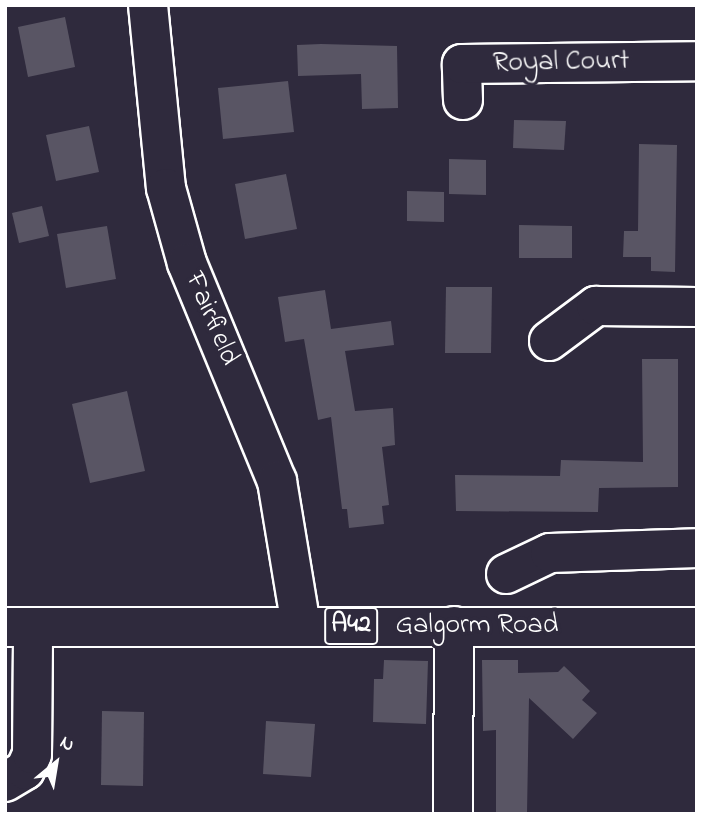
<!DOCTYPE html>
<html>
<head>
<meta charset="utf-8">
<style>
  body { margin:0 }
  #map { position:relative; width:702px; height:819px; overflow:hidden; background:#2f2a3d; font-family:"Indie Flower",sans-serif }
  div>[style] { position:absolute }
  .building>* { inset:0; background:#595564 }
  .roads { filter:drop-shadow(2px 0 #fff) drop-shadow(-2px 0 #fff) drop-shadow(0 2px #fff) drop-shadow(0 -2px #fff) }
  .minor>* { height:38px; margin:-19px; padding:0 19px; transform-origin:19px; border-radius:19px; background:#2f2a3d }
  .major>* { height:38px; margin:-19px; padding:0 19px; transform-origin:19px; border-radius:19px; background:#2f2a3d }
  span { translate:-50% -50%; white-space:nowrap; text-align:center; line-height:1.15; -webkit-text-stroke:7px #2f2a3d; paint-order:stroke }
  .shield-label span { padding:2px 5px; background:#2f2a3d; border:2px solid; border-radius:5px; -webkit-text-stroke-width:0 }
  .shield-label { font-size:26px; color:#fff; font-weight:700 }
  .street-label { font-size:28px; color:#fff }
  .frame { position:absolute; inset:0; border:7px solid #fff; pointer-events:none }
  .north { position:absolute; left:21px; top:728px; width:70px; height:70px; -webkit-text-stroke:5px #2f2a3d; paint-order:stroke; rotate:30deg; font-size:19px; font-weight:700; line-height:28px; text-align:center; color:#fff }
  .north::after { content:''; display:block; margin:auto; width:24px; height:32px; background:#fff; clip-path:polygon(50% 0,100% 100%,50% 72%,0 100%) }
</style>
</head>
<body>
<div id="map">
  <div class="building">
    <div style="clip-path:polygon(65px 17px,75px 67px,28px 77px,18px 27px)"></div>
    <div style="clip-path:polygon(321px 44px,397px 46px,398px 108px,362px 109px,361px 74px,298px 76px,297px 45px)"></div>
    <div style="clip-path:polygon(288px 81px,294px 132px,223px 139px,218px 88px)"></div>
    <div style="clip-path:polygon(514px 120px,566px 121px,564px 150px,513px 148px)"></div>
    <div style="clip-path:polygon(89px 126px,99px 172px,56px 181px,46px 135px)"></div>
    <div style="clip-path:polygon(639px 144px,677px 145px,675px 272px,651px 271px,651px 257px,623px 257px,624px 231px,638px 231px)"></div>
    <div style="clip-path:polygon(449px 159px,486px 160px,486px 195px,449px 194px)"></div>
    <div style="clip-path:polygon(286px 174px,297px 229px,245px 239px,235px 184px)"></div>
    <div style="clip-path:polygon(407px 191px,444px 192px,444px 222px,407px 221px)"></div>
    <div style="clip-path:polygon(42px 206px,49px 236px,19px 243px,12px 213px)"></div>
    <div style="clip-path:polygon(519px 225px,572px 226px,572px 258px,519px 258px)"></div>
    <div style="clip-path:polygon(107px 226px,116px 279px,66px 288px,57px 234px)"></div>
    <div style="clip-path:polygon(446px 287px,492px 287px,491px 353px,445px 353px)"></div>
    <div style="clip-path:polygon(325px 290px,331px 329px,391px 321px,394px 345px,345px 351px,355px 411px,393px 408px,395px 445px,382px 447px,389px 505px,382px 506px,384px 524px,349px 528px,347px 509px,342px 509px,331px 417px,318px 420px,304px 339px,285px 342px,278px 297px)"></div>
    <div style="clip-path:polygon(642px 359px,678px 359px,678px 487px,599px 488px,598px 512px,456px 511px,455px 475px,560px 476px,561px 460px,643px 462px)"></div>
    <div style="clip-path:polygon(127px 391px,145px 471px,90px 483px,72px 404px)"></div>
    <div style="clip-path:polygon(384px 660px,428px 661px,426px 724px,373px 722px,374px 679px,383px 679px)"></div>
    <div style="clip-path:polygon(482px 660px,518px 660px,518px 673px,558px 672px,564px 666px,590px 691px,582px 700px,597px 713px,573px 739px,529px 698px,527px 814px,496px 814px,496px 730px,483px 731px)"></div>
    <div style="clip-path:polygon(102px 711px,144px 712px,143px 786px,101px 785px)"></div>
    <div style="clip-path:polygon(266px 721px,315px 724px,311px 777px,263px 774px)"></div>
  </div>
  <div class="roads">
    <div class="minor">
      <div style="left:148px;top:5px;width:184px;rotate:84.4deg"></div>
      <div style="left:166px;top:188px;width:78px;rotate:74.4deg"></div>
      <div style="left:187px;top:263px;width:236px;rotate:67.6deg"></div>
      <div style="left:277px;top:481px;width:147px;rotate:80.6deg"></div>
      <div style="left:463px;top:100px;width:36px;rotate:-92deg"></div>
      <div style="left:462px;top:64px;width:235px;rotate:-0.7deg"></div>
      <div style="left:549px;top:341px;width:59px;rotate:-36.7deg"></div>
      <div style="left:596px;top:306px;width:101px;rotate:0.6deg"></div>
      <div style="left:506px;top:574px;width:49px;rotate:-25.5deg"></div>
      <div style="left:550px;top:553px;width:147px;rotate:-1.9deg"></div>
      <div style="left:5px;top:782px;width:23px;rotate:-31deg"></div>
      <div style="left:25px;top:770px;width:17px;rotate:-66deg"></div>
      <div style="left:32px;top:754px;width:127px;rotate:-89.5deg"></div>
      <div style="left:453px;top:814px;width:188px;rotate:-89.7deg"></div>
    </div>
    <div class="major">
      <div style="left:5px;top:627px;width:692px"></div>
    </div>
  </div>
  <div class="shield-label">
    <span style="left:351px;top:626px">A42</span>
  </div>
  <div class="street-label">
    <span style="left:561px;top:63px;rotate:-1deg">Royal Court</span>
    <span style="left:211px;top:319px;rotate:67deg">Fairfield</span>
    <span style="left:477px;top:626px">Galgorm Road</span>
  </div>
  <div class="frame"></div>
  <div class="north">N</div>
</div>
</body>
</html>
